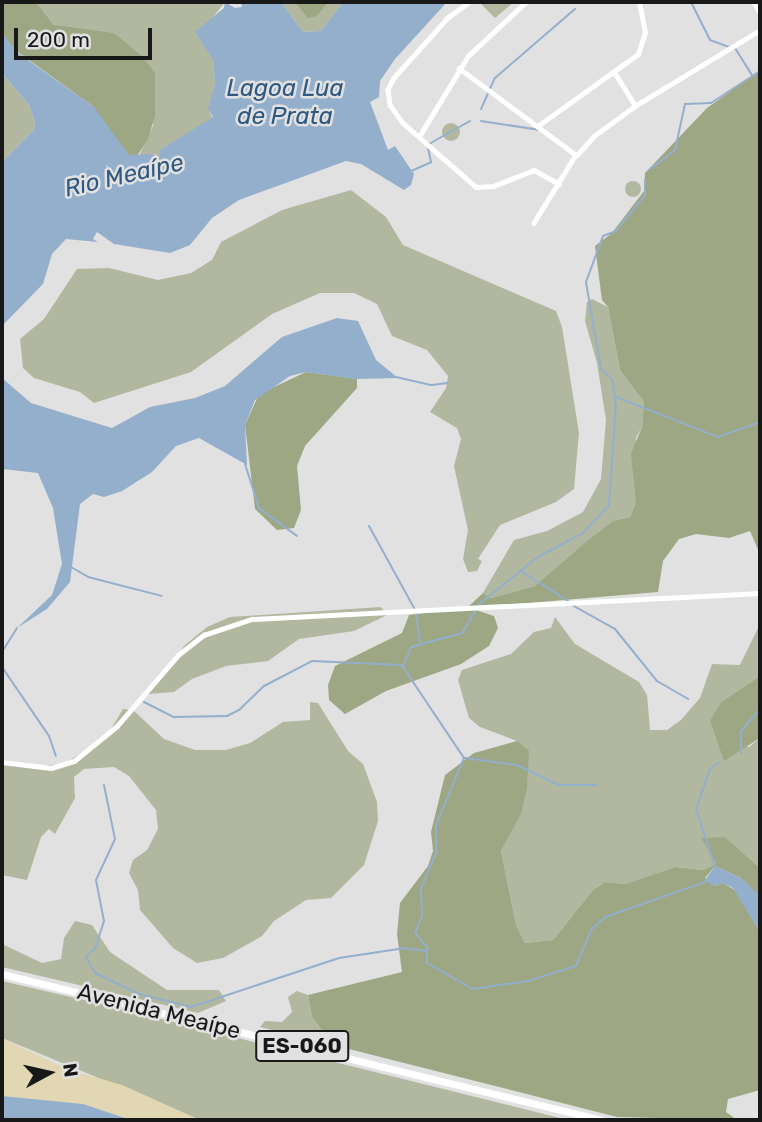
<!DOCTYPE html>
<html>
<head>
<meta charset="utf-8">
<style>
  body { margin:0 }
  #map { position:relative; width:762px; height:1122px; overflow:hidden; background:#e1e1e2; font-family:Rubik,sans-serif }
  div>[style] { position:absolute }
  .green>* { inset:0; background:#b1b89f }
  .round { border-radius:50% }
  .forest>* { inset:0; background:#9da783 }
  .sand>* { inset:0; background:#e1d8b3 }
  .water>* { inset:0; background:#93afcb }
  .stream>* { height:2px; margin:-1px; padding:0 1px; transform-origin:1px; border-radius:1px; background:#93afcb }
  .street>* { height:4.5px; margin:-2.25px; padding:0 2.25px; transform-origin:2.25px; border-radius:2.25px; background:#fff }
  .primary>* { height:7px; margin:-3.5px; padding:0 3.5px; transform-origin:3.5px; border-radius:3.5px; background:#fff }
  span { translate:-50% -50%; white-space:nowrap; text-align:center; line-height:1.15; -webkit-text-stroke:5px #e1e1e2; paint-order:stroke }
  .shield-label span { padding:2px 5px; background:#e1e1e2; border:2px solid; border-radius:5px; -webkit-text-stroke-width:0 }
  .shield-label { font-size:21px; color:#181819; font-weight:700 }
  .street-label { font-size:23px; color:#181819 }
  .water-label { font-size:24px; color:#2f5980; font-style:italic }
  .frame { position:absolute; inset:0; border:4px solid #181819; pointer-events:none }
  .north { position:absolute; left:14px; top:1038px; width:70px; height:70px; -webkit-text-stroke:5px #e1e1e2; paint-order:stroke; rotate:82deg; font-size:19px; font-weight:700; line-height:28px; text-align:center; color:#181819 }
  .north::after { content:''; display:block; margin:auto; width:24px; height:32px; background:#181819; clip-path:polygon(50% 0,100% 100%,50% 72%,0 100%) }
  .scale { position:absolute; left:14px; top:28px; width:138px; height:32px; box-sizing:border-box; border:4px solid #181819; border-top:0; padding-left:9px; font-size:21px; line-height:24px; white-space:nowrap; color:#181819; -webkit-text-stroke:5px #e1e1e2; paint-order:stroke }
</style>
</head>
<body>
<div id="map">
  <div class="green">
    <div style="clip-path:polygon(36px 2px,225px 2px,198px 36px,213px 60px,215px 83px,209px 111px,213px 119px,163px 148px,160px 158px,154px 154px,138px 158px,153px 126px,155px 73px,114px 33px,65px 30px,54px 25px)"></div>
    <div style="clip-path:polygon(281px 2px,295px 2px,318px 12px,328px 2px,343px 2px,321px 31px,303px 32px)"></div>
    <div style="clip-path:polygon(479px 2px,514px 2px,495px 18px)"></div>
    <div style="clip-path:polygon(2px 73px,29px 105px,35px 122px,34px 130px,2px 162px)"></div>
    <div class="round" style="left:442px;top:123px;width:18px;height:18px"></div>
    <div class="round" style="left:625px;top:181px;width:16px;height:16px"></div>
    <div style="clip-path:polygon(351px 190px,386px 217px,403px 245px,556px 311px,562px 327px,579px 433px,574px 489px,556px 502px,500px 525px,478px 559px,482px 561px,477px 571px,468px 572px,463px 559px,468px 530px,454px 466px,461px 439px,457px 428px,430px 412px,446px 388px,448px 376px,427px 350px,392px 336px,377px 304px,354px 293px,320px 293px,272px 314px,191px 372px,94px 403px,80px 392px,34px 378px,23px 368px,20px 339px,44px 319px,77px 269px,109px 268px,158px 280px,191px 273px,212px 260px,221px 242px,282px 210px)"></div>
    <div style="clip-path:polygon(592px 299px,608px 307px,620px 370px,644px 402px,642px 427px,636px 438px,636px 502px,630px 517px,613px 521px,593px 536px,552px 576px,535px 586px,491px 598px,483px 593px,514px 540px,547px 531px,583px 512px,601px 479px,606px 420px,597px 363px,585px 321px,587px 302px)"></div>
    <div style="clip-path:polygon(380px 607px,389px 614px,354px 631px,299px 639px,268px 661px,226px 666px,192px 679px,174px 692px,148px 694px,185px 645px,207px 627px,230px 617px)"></div>
    <div style="clip-path:polygon(555px 617px,575px 644px,639px 682px,647px 695px,650px 730px,667px 730px,681px 720px,700px 698px,712px 664px,740px 665px,760px 624px,760px 676px,721px 702px,710px 720px,718px 738px,749px 747px,760px 738px,760px 868px,725px 837px,702px 839px,716px 864px,703px 870px,677px 867px,625px 884px,605px 882px,593px 890px,553px 940px,525px 943px,516px 925px,501px 851px,521px 813px,517px 741px,480px 727px,469px 718px,458px 680px,462px 670px,511px 654px,534px 632px,551px 628px)"></div>
    <div style="clip-path:polygon(310px 702px,318px 703px,348px 751px,363px 764px,377px 802px,378px 821px,364px 865px,331px 898px,306px 900px,274px 921px,262px 936px,223px 958px,197px 963px,173px 948px,140px 910px,138px 890px,129px 873px,133px 860px,147px 850px,158px 829px,156px 810px,129px 776px,114px 767px,84px 769px,74px 777px,75px 798px,55px 834px,49px 829px,41px 837px,27px 880px,2px 875px,2px 762px,31px 768px,66px 763px,107px 736px,123px 709px,133px 710px,164px 739px,195px 750px,226px 750px,250px 743px,283px 722px,310px 720px)"></div>
    <div style="clip-path:polygon(75px 921px,92px 925px,110px 952px,167px 990px,219px 990px,226px 1001px,198px 1013px,2px 967px,2px 944px,42px 963px,61px 959px,64px 938px)"></div>
    <div style="clip-path:polygon(2px 981px,97px 1003px,568px 1120px,200px 1120px,2px 1038px)"></div>
    <div style="clip-path:polygon(297px 991px,308px 995px,312px 1017px,333px 1045px,260px 1027px,265px 1021px,282px 1022px,292px 1012px,288px 997px)"></div>
  </div>
  <div class="forest">
    <div style="clip-path:polygon(2px 2px,36px 2px,54px 25px,114px 33px,142px 56px,155px 73px,155px 116px,148px 139px,137px 156px,129px 155px,116px 143px,94px 107px,15px 50px,2px 33px)"></div>
    <div style="clip-path:polygon(295px 2px,328px 2px,317px 16px,308px 18px)"></div>
    <div style="clip-path:polygon(760px 70px,760px 554px,750px 531px,729px 538px,696px 534px,679px 539px,663px 561px,658px 592px,470px 608px,494px 616px,498px 628px,489px 646px,461px 664px,386px 691px,345px 714px,329px 700px,328px 685px,335px 666px,402px 633px,409px 615px,468px 607px,483px 593px,491px 598px,535px 586px,593px 536px,613px 521px,630px 517px,636px 502px,631px 454px,642px 427px,644px 402px,620px 370px,608px 307px,602px 300px,595px 246px,612px 233px,644px 191px,645px 173px,707px 108px)"></div>
    <div style="clip-path:polygon(306px 372px,357px 379px,357px 388px,305px 446px,297px 466px,301px 510px,294px 528px,277px 530px,255px 509px,245px 425px,259px 394px)"></div>
    <div style="clip-path:polygon(760px 676px,760px 738px,724px 761px,710px 720px,721px 702px)"></div>
    <div style="clip-path:polygon(517px 741px,529px 751px,527px 788px,521px 814px,501px 851px,516px 925px,525px 943px,553px 940px,593px 890px,605px 882px,625px 884px,676px 867px,703px 870px,716px 864px,701px 838px,725px 837px,760px 868px,760px 897px,741px 878px,715px 866px,705px 878px,714px 886px,723px 883px,735px 890px,760px 932px,760px 1090px,728px 1099px,726px 1112px,737px 1120px,617px 1117px,333px 1045px,312px 1017px,308px 995px,402px 972px,397px 934px,400px 903px,428px 866px,433px 851px,431px 832px,445px 775px,474px 753px)"></div>
  </div>
  <div class="sand">
    <div style="clip-path:polygon(2px 1038px,67px 1069px,122px 1085px,200px 1120px,131px 1120px,83px 1104px,2px 1096px)"></div>
  </div>
  <div class="water">
    <div style="clip-path:polygon(225px 2px,235px 8px,242px 7px,241px 2px,281px 2px,303px 32px,321px 31px,343px 2px,447px 2px,395px 59px,380px 81px,379px 97px,370px 102px,388px 150px,395px 146px,414px 174px,411px 185px,404px 190px,361px 164px,346px 161px,239px 200px,212px 218px,190px 245px,170px 253px,114px 244px,97px 232px,93px 239px,98px 242px,66px 239px,52px 254px,43px 284px,2px 326px,2px 162px,34px 130px,35px 122px,29px 105px,2px 73px,2px 33px,18px 53px,94px 107px,129px 155px,153px 154px,159px 158px,160px 150px,213px 117px,208px 109px,215px 83px,213px 60px,195px 32px,224px 8px)"></div>
    <div style="clip-path:polygon(337px 318px,358px 321px,376px 360px,398px 378px,355px 379px,306px 372px,290px 376px,255px 400px,245px 425px,247px 465px,199px 438px,176px 446px,152px 472px,122px 491px,104px 497px,93px 494px,80px 504px,70px 582px,47px 609px,17px 628px,52px 595px,62px 564px,53px 508px,38px 473px,2px 469px,2px 378px,31px 403px,112px 428px,150px 407px,195px 398px,225px 386px,282px 337px)"></div>
    <div style="clip-path:polygon(715px 866px,741px 878px,759px 895px,760px 932px,733px 888px,723px 883px,714px 886px,705px 880px)"></div>
    <div style="clip-path:polygon(2px 1096px,83px 1104px,131px 1120px,2px 1120px)"></div>
  </div>
  <div class="stream">
    <div style="left:691px;top:2px;width:42px;rotate:63.4deg"></div>
    <div style="left:710px;top:40px;width:20px;rotate:20deg"></div>
    <div style="left:735px;top:48px;width:32px;rotate:58deg"></div>
    <div style="left:481px;top:109px;width:34px;rotate:-66deg"></div>
    <div style="left:495px;top:78px;width:106px;rotate:-40.8deg"></div>
    <div style="left:481px;top:121px;width:60px;rotate:8.7deg"></div>
    <div style="left:429px;top:144px;width:47px;rotate:-29.3deg"></div>
    <div style="left:650px;top:169px;width:31px;rotate:-37deg"></div>
    <div style="left:675px;top:150px;width:47px;rotate:-77.7deg"></div>
    <div style="left:685px;top:104px;width:26px;rotate:-2deg"></div>
    <div style="left:711px;top:103px;width:59px;rotate:-33.1deg"></div>
    <div style="left:409px;top:172px;width:24px;rotate:-24deg"></div>
    <div style="left:431px;top:162px;width:14px;rotate:-102deg"></div>
    <div style="left:396px;top:377px;width:37px;rotate:13deg"></div>
    <div style="left:432px;top:385px;width:15px;rotate:-8deg"></div>
    <div style="left:616px;top:397px;width:110px;rotate:21.4deg"></div>
    <div style="left:718px;top:437px;width:45px;rotate:-19.7deg"></div>
    <div style="left:245px;top:464px;width:46px;rotate:72.3deg"></div>
    <div style="left:259px;top:508px;width:47px;rotate:36.4deg"></div>
    <div style="left:369px;top:526px;width:94px;rotate:61.2deg"></div>
    <div style="left:71px;top:567px;width:20px;rotate:30deg"></div>
    <div style="left:88px;top:577px;width:76px;rotate:14.4deg"></div>
    <div style="left:521px;top:571px;width:56px;rotate:32.6deg"></div>
    <div style="left:478px;top:605px;width:77px;rotate:-38.7deg"></div>
    <div style="left:538px;top:557px;width:51px;rotate:-28.1deg"></div>
    <div style="left:583px;top:533px;width:38px;rotate:-47deg"></div>
    <div style="left:609px;top:505px;width:99px;rotate:-86deg"></div>
    <div style="left:616px;top:406px;width:27px;rotate:-98deg"></div>
    <div style="left:612px;top:379px;width:15px;rotate:-138deg"></div>
    <div style="left:601px;top:369px;width:88px;rotate:-99.8deg"></div>
    <div style="left:586px;top:282px;width:49px;rotate:-69.7deg"></div>
    <div style="left:603px;top:236px;width:14px;rotate:-21deg"></div>
    <div style="left:616px;top:231px;width:46px;rotate:-51.1deg"></div>
    <div style="left:645px;top:195px;width:15px;rotate:-90deg"></div>
    <div style="left:572px;top:605px;width:49px;rotate:29.2deg"></div>
    <div style="left:615px;top:629px;width:67px;rotate:51.1deg"></div>
    <div style="left:657px;top:681px;width:36px;rotate:30deg"></div>
    <div style="left:476px;top:610px;width:27px;rotate:121deg"></div>
    <div style="left:462px;top:633px;width:53px;rotate:164.6deg"></div>
    <div style="left:411px;top:647px;width:22px;rotate:112deg"></div>
    <div style="left:403px;top:667px;width:110px;rotate:56.2deg"></div>
    <div style="left:464px;top:758px;width:73px;rotate:112.7deg"></div>
    <div style="left:436px;top:825px;width:28px;rotate:90deg"></div>
    <div style="left:436px;top:853px;width:39px;rotate:113deg"></div>
    <div style="left:421px;top:889px;width:27px;rotate:88deg"></div>
    <div style="left:422px;top:916px;width:18px;rotate:112deg"></div>
    <div style="left:415px;top:933px;width:18px;rotate:49deg"></div>
    <div style="left:427px;top:947px;width:16px;rotate:90deg"></div>
    <div style="left:427px;top:963px;width:53px;rotate:29.5deg"></div>
    <div style="left:473px;top:989px;width:56px;rotate:-8.3deg"></div>
    <div style="left:528px;top:981px;width:50px;rotate:-17.4deg"></div>
    <div style="left:576px;top:966px;width:39px;rotate:-67deg"></div>
    <div style="left:591px;top:930px;width:19px;rotate:-43deg"></div>
    <div style="left:605px;top:917px;width:109px;rotate:-19.3deg"></div>
    <div style="left:416px;top:613px;width:30px;rotate:82deg"></div>
    <div style="left:2px;top:652px;width:28px;rotate:-58deg"></div>
    <div style="left:2px;top:667px;width:83px;rotate:55.7deg"></div>
    <div style="left:49px;top:736px;width:21px;rotate:71deg"></div>
    <div style="left:144px;top:702px;width:34px;rotate:27deg"></div>
    <div style="left:174px;top:717px;width:53px;rotate:-1.1deg"></div>
    <div style="left:227px;top:716px;width:13px;rotate:-27deg"></div>
    <div style="left:239px;top:710px;width:35px;rotate:-44deg"></div>
    <div style="left:264px;top:686px;width:54px;rotate:-27.5deg"></div>
    <div style="left:312px;top:661px;width:90px;rotate:2.5deg"></div>
    <div style="left:741px;top:754px;width:23px;rotate:-90deg"></div>
    <div style="left:741px;top:731px;width:29px;rotate:-49deg"></div>
    <div style="left:465px;top:758px;width:52px;rotate:7.7deg"></div>
    <div style="left:517px;top:765px;width:47px;rotate:25.5deg"></div>
    <div style="left:559px;top:785px;width:38px"></div>
    <div style="left:104px;top:785px;width:55px;rotate:78.5deg"></div>
    <div style="left:115px;top:839px;width:45px;rotate:114.9deg"></div>
    <div style="left:96px;top:880px;width:42px;rotate:79deg"></div>
    <div style="left:104px;top:921px;width:28px;rotate:108deg"></div>
    <div style="left:95px;top:948px;width:13px;rotate:135deg"></div>
    <div style="left:86px;top:957px;width:18px;rotate:61deg"></div>
    <div style="left:95px;top:973px;width:49px;rotate:25.5deg"></div>
    <div style="left:139px;top:994px;width:54px;rotate:14deg"></div>
    <div style="left:191px;top:1007px;width:156px;rotate:-18.3deg"></div>
    <div style="left:339px;top:958px;width:67px;rotate:-8.6deg"></div>
    <div style="left:405px;top:948px;width:21px;rotate:8deg"></div>
    <div style="left:715px;top:867px;width:61px;rotate:-108.1deg"></div>
    <div style="left:696px;top:809px;width:42px;rotate:-70.7deg"></div>
    <div style="left:710px;top:769px;width:11px;rotate:-38deg"></div>
  </div>
  <div class="street">
    <div style="left:470px;top:2px;width:29px;rotate:144deg"></div>
    <div style="left:447px;top:19px;width:79px;rotate:131.9deg"></div>
    <div style="left:394px;top:78px;width:13px;rotate:117deg"></div>
    <div style="left:388px;top:90px;width:15px;rotate:82deg"></div>
    <div style="left:390px;top:105px;width:22px;rotate:54deg"></div>
    <div style="left:403px;top:123px;width:97px;rotate:41.2deg"></div>
    <div style="left:476px;top:187px;width:17px;rotate:-3deg"></div>
    <div style="left:493px;top:186px;width:44px;rotate:-21.3deg"></div>
    <div style="left:534px;top:170px;width:29px;rotate:29deg"></div>
    <div style="left:754px;top:2px;width:12px;rotate:59deg"></div>
    <div style="left:459px;top:68px;width:146px;rotate:36.6deg"></div>
    <div style="left:576px;top:155px;width:80px;rotate:121.7deg"></div>
    <div style="left:615px;top:73px;width:38px;rotate:58deg"></div>
    <div style="left:539px;top:125px;width:122px;rotate:-35.6deg"></div>
    <div style="left:638px;top:54px;width:22px;rotate:-72deg"></div>
    <div style="left:645px;top:33px;width:32px;rotate:-101deg"></div>
    <div style="left:420px;top:135px;width:92px;rotate:-58.7deg"></div>
    <div style="left:468px;top:56px;width:79px;rotate:-43deg"></div>
    <div style="left:577px;top:155px;width:25px;rotate:-48deg"></div>
    <div style="left:594px;top:136px;width:51px;rotate:-36.2deg"></div>
    <div style="left:635px;top:106px;width:146px;rotate:-31.3deg"></div>
    <div style="left:2px;top:762px;width:49px;rotate:7deg"></div>
    <div style="left:51px;top:768px;width:24px;rotate:-17deg"></div>
    <div style="left:74px;top:761px;width:55px;rotate:-39.1deg"></div>
    <div style="left:117px;top:726px;width:94px;rotate:-49.3deg"></div>
    <div style="left:178px;top:655px;width:33px;rotate:-38deg"></div>
    <div style="left:204px;top:635px;width:51px;rotate:-18.4deg"></div>
    <div style="left:252px;top:619px;width:509px;rotate:-2.93deg"></div>
  </div>
  <div class="primary">
    <div style="left:2px;top:974px;width:618px;rotate:13.68deg"></div>
  </div>
  <div class="shield-label">
    <span style="left:302px;top:1046px">ES-060</span>
  </div>
  <div class="street-label">
    <span style="left:159px;top:1011px;rotate:14deg">Avenida Meaípe</span>
  </div>
  <div class="water-label">
    <span style="left:285px;top:103px">Lagoa Lua<br>de Prata</span>
    <span style="left:124px;top:176px;rotate:-13deg">Rio Meaípe</span>
  </div>
  <div class="frame"></div>
  <div class="north">N</div>
  <div class="scale">200 m</div>
</div>
</body>
</html>
